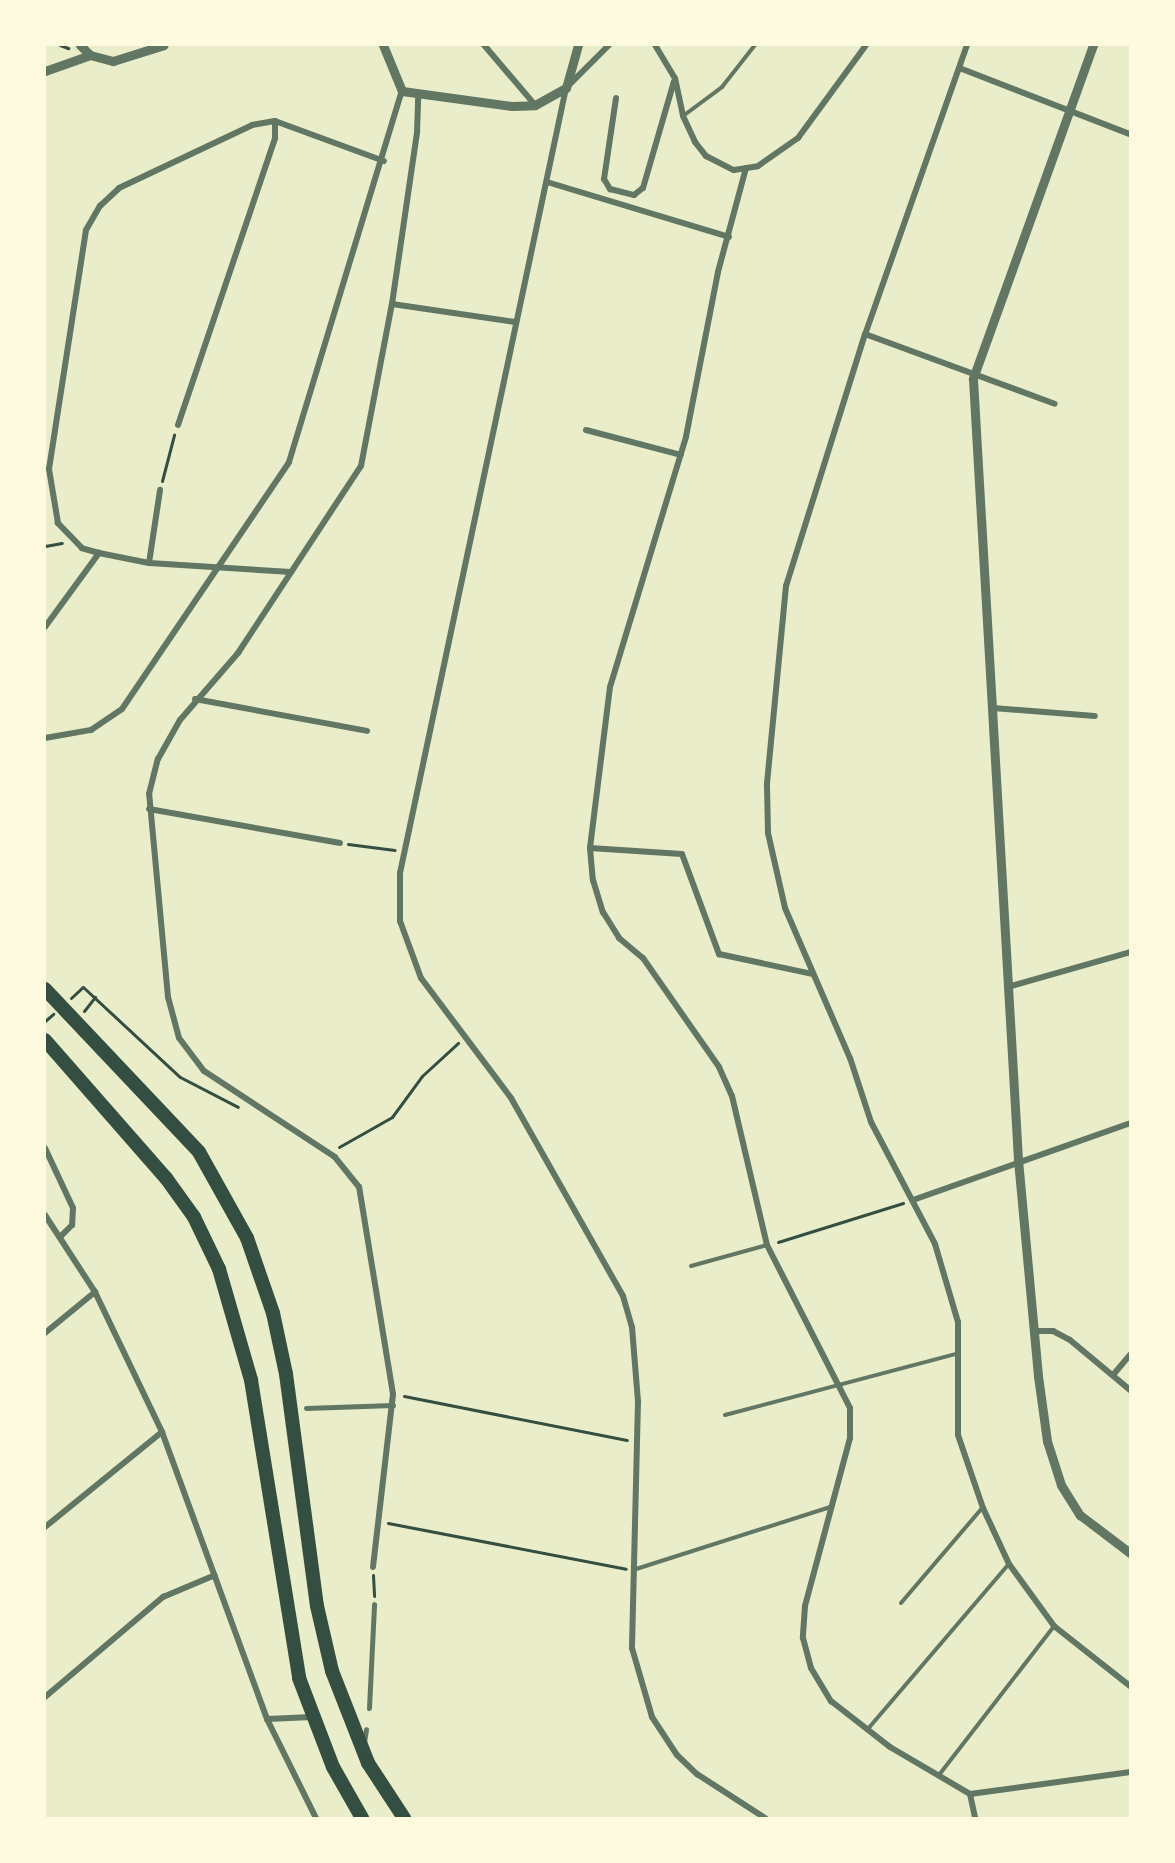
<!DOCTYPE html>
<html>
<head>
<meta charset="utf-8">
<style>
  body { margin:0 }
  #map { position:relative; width:1175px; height:1863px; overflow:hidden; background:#e9edc9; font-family:"IBM Plex Serif",serif }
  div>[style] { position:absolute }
  .path>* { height:3px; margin:-1.5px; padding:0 1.5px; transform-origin:1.5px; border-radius:1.5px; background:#344e41 }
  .service>* { height:4px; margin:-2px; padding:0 2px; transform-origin:2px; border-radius:2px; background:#617663 }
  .pedestrian>* { height:5px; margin:-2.5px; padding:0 2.5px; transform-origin:2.5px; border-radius:2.5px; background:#617663 }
  .minor>* { height:6px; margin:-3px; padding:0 3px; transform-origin:3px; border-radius:3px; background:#617663 }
  .tertiary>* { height:9px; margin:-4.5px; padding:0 4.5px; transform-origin:4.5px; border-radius:4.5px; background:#617663 }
  .trunk>* { height:14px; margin:-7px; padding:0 7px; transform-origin:7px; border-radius:7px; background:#344e41 }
  span { translate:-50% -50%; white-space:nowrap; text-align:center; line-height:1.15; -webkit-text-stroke:6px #fefae0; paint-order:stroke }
  .frame { position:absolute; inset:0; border:46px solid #fefae0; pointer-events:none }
</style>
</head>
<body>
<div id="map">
  <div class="path">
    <div style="left:60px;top:45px;width:9px;rotate:21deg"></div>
    <div style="left:162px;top:481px;width:48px;rotate:-75.4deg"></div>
    <div style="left:45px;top:546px;width:17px;rotate:-10deg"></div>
    <div style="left:348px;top:844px;width:47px;rotate:7.3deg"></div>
    <div style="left:71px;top:998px;width:16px;rotate:-43deg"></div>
    <div style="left:83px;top:987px;width:132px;rotate:42.9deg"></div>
    <div style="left:180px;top:1077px;width:65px;rotate:27.3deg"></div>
    <div style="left:84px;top:1011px;width:18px;rotate:-52deg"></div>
    <div style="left:45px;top:1021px;width:11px;rotate:-41deg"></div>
    <div style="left:339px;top:1147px;width:61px;rotate:-29.5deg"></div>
    <div style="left:392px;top:1117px;width:51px;rotate:-53.8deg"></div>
    <div style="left:422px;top:1076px;width:49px;rotate:-42.5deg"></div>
    <div style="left:778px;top:1242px;width:131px;rotate:-17.3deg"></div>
    <div style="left:404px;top:1396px;width:227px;rotate:11.2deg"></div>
    <div style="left:388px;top:1523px;width:242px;rotate:10.9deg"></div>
    <div style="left:373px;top:1575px;width:21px;rotate:87deg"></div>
  </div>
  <div class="service">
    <div style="left:683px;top:116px;width:49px;rotate:-36.6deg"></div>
    <div style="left:722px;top:87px;width:53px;rotate:-51.8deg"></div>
    <div style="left:691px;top:1266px;width:79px;rotate:-15.4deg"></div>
    <div style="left:725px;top:1415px;width:242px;rotate:-14.8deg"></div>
    <div style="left:633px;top:1570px;width:208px;rotate:-17.7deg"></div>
    <div style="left:901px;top:1603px;width:125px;rotate:-49.5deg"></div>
    <div style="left:867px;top:1730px;width:218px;rotate:-49.5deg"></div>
    <div style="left:939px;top:1775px;width:188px;rotate:-52.3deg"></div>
  </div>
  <div class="pedestrian">
    <div style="left:306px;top:1408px;width:87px;rotate:-2deg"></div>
    <div style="left:369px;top:1708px;width:104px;rotate:-87.2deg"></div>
    <div style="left:364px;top:1742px;width:13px;rotate:-81deg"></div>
  </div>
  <div class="minor">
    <div style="left:484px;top:45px;width:79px;rotate:49.6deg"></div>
    <div style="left:609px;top:45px;width:61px;rotate:135deg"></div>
    <div style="left:566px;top:88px;width:802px;rotate:101.94deg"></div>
    <div style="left:400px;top:873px;width:48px;rotate:90deg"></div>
    <div style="left:400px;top:921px;width:61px;rotate:69.8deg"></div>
    <div style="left:421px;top:978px;width:150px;rotate:53.1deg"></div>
    <div style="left:511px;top:1098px;width:227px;rotate:60.5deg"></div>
    <div style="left:623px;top:1296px;width:32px;rotate:74deg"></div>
    <div style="left:632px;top:1327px;width:74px;rotate:85.4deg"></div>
    <div style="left:638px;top:1401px;width:247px;rotate:91.4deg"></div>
    <div style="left:632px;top:1648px;width:72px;rotate:73.8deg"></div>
    <div style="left:652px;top:1717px;width:45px;rotate:56.7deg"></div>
    <div style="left:677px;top:1755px;width:28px;rotate:44deg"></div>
    <div style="left:697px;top:1774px;width:81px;rotate:32.9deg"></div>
    <div style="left:655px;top:45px;width:39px;rotate:59deg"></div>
    <div style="left:675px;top:78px;width:39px;rotate:78deg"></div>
    <div style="left:683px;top:116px;width:29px;rotate:65deg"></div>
    <div style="left:695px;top:142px;width:18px;rotate:52deg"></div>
    <div style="left:706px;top:156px;width:31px;rotate:27deg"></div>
    <div style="left:734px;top:170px;width:24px;rotate:-9deg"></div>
    <div style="left:758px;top:166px;width:49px;rotate:-35deg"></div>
    <div style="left:798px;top:138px;width:115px;rotate:-53.8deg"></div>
    <div style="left:967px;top:45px;width:306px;rotate:109.4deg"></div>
    <div style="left:865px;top:334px;width:264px;rotate:107.4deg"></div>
    <div style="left:786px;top:586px;width:200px;rotate:95.5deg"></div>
    <div style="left:767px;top:785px;width:48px;rotate:88.8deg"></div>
    <div style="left:768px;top:833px;width:77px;rotate:77.2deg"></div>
    <div style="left:785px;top:908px;width:163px;rotate:66.6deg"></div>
    <div style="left:850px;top:1058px;width:67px;rotate:71.8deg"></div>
    <div style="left:871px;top:1122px;width:138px;rotate:62.3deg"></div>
    <div style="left:935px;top:1244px;width:81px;rotate:73.6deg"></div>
    <div style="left:958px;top:1322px;width:113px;rotate:90deg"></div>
    <div style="left:958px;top:1435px;width:77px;rotate:71.1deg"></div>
    <div style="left:983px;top:1508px;width:62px;rotate:65.1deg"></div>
    <div style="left:1009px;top:1564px;width:77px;rotate:54deg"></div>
    <div style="left:1054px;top:1626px;width:97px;rotate:38.3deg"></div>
    <div style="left:962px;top:69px;width:180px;rotate:21.2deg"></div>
    <div style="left:616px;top:98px;width:82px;rotate:98.4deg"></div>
    <div style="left:604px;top:179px;width:12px;rotate:59deg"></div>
    <div style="left:610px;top:189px;width:25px;rotate:14deg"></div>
    <div style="left:634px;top:195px;width:11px;rotate:-38deg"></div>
    <div style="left:643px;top:188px;width:111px;rotate:-73.8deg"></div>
    <div style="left:746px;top:168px;width:108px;rotate:105.1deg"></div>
    <div style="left:718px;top:272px;width:168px;rotate:101deg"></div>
    <div style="left:686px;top:437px;width:261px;rotate:106.9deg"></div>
    <div style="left:610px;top:687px;width:162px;rotate:97.1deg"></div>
    <div style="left:590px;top:848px;width:32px;rotate:85deg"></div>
    <div style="left:593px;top:880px;width:34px;rotate:73deg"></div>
    <div style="left:603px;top:912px;width:31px;rotate:58deg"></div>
    <div style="left:619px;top:938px;width:31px;rotate:40deg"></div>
    <div style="left:643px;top:958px;width:133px;rotate:55.1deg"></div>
    <div style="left:719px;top:1067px;width:32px;rotate:66deg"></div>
    <div style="left:732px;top:1096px;width:153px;rotate:76.8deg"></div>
    <div style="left:767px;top:1245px;width:183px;rotate:63deg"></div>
    <div style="left:850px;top:1408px;width:30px;rotate:90deg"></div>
    <div style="left:850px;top:1438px;width:174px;rotate:105deg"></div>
    <div style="left:805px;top:1606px;width:32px;rotate:94deg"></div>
    <div style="left:803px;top:1638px;width:31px;rotate:75deg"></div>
    <div style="left:811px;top:1668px;width:39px;rotate:59deg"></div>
    <div style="left:831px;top:1701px;width:75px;rotate:37.9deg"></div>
    <div style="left:890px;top:1747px;width:93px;rotate:30.4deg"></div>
    <div style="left:970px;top:1794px;width:162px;rotate:-7.8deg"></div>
    <div style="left:547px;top:182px;width:190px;rotate:16.8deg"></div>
    <div style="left:392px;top:304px;width:125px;rotate:8.3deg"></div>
    <div style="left:865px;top:334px;width:202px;rotate:20.2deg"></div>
    <div style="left:178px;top:425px;width:303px;rotate:-71.3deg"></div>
    <div style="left:275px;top:138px;width:17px;rotate:-90deg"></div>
    <div style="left:586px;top:430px;width:98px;rotate:14.7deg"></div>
    <div style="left:149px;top:563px;width:74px;rotate:-81.4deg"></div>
    <div style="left:291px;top:572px;width:142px;rotate:-176.4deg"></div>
    <div style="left:149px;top:563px;width:51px;rotate:-168.7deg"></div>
    <div style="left:99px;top:553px;width:18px;rotate:-164deg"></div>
    <div style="left:82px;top:548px;width:35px;rotate:-134deg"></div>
    <div style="left:58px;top:523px;width:55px;rotate:-99.5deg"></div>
    <div style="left:49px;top:469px;width:242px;rotate:-81.2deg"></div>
    <div style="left:86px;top:230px;width:28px;rotate:-60deg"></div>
    <div style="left:100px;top:206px;width:26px;rotate:-43deg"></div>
    <div style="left:119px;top:188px;width:147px;rotate:-25.3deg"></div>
    <div style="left:252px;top:125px;width:23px;rotate:-10deg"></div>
    <div style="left:275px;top:121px;width:116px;rotate:20.2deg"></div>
    <div style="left:45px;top:627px;width:92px;rotate:-53.9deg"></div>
    <div style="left:195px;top:699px;width:175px;rotate:10.5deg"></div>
    <div style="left:993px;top:708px;width:102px;rotate:4.5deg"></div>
    <div style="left:45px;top:738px;width:47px;rotate:-9.9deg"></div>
    <div style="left:91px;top:730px;width:37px;rotate:-34deg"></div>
    <div style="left:122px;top:709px;width:298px;rotate:-55.9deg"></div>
    <div style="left:289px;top:462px;width:388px;rotate:-73.1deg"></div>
    <div style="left:149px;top:809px;width:194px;rotate:10.1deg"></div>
    <div style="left:590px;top:848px;width:92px;rotate:3.7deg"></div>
    <div style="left:682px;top:854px;width:107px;rotate:69.7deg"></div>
    <div style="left:719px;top:954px;width:95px;rotate:12.1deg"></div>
    <div style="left:1011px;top:986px;width:124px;rotate:-15.9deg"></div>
    <div style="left:45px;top:1148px;width:66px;rotate:65deg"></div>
    <div style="left:73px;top:1208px;width:17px;rotate:93deg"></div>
    <div style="left:72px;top:1225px;width:16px;rotate:135deg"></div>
    <div style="left:913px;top:1200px;width:230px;rotate:-19.5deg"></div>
    <div style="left:45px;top:1215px;width:92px;rotate:57deg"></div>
    <div style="left:95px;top:1292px;width:155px;rotate:64.4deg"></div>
    <div style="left:162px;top:1432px;width:306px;rotate:69.9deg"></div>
    <div style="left:267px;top:1719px;width:110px;rotate:63.7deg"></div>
    <div style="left:1036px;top:1331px;width:17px"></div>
    <div style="left:1053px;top:1331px;width:19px;rotate:28deg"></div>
    <div style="left:1070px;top:1340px;width:78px;rotate:39.8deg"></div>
    <div style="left:45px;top:1333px;width:65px;rotate:-39.4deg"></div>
    <div style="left:1113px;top:1375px;width:26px;rotate:-50deg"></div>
    <div style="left:45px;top:1527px;width:151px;rotate:-39.1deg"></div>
    <div style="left:373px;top:1567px;width:174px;rotate:-83.4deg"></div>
    <div style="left:393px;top:1394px;width:210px;rotate:-99.3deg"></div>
    <div style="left:359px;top:1187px;width:38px;rotate:-129deg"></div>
    <div style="left:335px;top:1157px;width:157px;rotate:-146.7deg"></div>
    <div style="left:204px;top:1071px;width:41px;rotate:-127.1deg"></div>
    <div style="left:179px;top:1038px;width:42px;rotate:-105deg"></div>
    <div style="left:168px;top:997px;width:204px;rotate:-95.3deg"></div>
    <div style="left:149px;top:794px;width:36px;rotate:-76deg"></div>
    <div style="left:158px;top:759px;width:45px;rotate:-60.6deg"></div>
    <div style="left:180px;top:720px;width:89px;rotate:-49.1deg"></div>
    <div style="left:238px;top:653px;width:224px;rotate:-56.7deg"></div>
    <div style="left:361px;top:466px;width:165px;rotate:-79.2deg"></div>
    <div style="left:392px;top:304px;width:174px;rotate:-81.7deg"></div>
    <div style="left:417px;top:132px;width:38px;rotate:-88deg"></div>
    <div style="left:45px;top:1697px;width:155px;rotate:-40.3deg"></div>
    <div style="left:163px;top:1597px;width:56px;rotate:-22.9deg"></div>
    <div style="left:267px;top:1719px;width:45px;rotate:-2.5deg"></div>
    <div style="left:970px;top:1794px;width:25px;rotate:78deg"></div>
  </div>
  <div class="tertiary">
    <div style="left:80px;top:45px;width:14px;rotate:45deg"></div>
    <div style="left:90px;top:55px;width:24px;rotate:15deg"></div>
    <div style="left:113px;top:61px;width:53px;rotate:-17.4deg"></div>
    <div style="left:383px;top:45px;width:50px;rotate:67.6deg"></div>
    <div style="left:402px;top:91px;width:111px;rotate:7.8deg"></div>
    <div style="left:512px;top:106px;width:23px;rotate:-2deg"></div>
    <div style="left:535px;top:105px;width:35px;rotate:-29deg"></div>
    <div style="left:566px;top:88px;width:45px;rotate:-74.4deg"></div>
    <div style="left:1093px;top:45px;width:355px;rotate:109.8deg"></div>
    <div style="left:973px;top:379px;width:782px;rotate:86.7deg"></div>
    <div style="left:1018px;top:1160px;width:217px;rotate:84.7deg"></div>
    <div style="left:1038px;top:1376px;width:66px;rotate:82.1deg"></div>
    <div style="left:1047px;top:1441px;width:46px;rotate:72.3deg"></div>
    <div style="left:1061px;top:1485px;width:36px;rotate:58deg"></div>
    <div style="left:1080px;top:1515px;width:63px;rotate:37.2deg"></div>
    <div style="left:45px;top:71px;width:48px;rotate:-19.6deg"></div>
  </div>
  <div class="trunk">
    <div style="left:45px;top:989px;width:224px;rotate:46.6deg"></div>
    <div style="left:199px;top:1152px;width:98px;rotate:60.8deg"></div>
    <div style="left:247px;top:1238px;width:79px;rotate:70.9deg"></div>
    <div style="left:273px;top:1313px;width:62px;rotate:78deg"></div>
    <div style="left:286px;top:1374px;width:234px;rotate:82.4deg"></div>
    <div style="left:317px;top:1606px;width:67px;rotate:77deg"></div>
    <div style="left:332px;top:1671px;width:99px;rotate:68.6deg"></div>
    <div style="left:368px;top:1763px;width:66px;rotate:56.8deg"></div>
    <div style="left:45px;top:1040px;width:184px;rotate:48.8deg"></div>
    <div style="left:166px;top:1178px;width:48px;rotate:54.3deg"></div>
    <div style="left:194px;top:1217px;width:58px;rotate:64.3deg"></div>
    <div style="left:219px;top:1269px;width:116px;rotate:73.9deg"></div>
    <div style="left:251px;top:1380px;width:302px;rotate:80.8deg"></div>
    <div style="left:299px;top:1678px;width:95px;rotate:69.1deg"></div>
    <div style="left:333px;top:1767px;width:59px;rotate:60.4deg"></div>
  </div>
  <div class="frame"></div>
</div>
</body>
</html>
